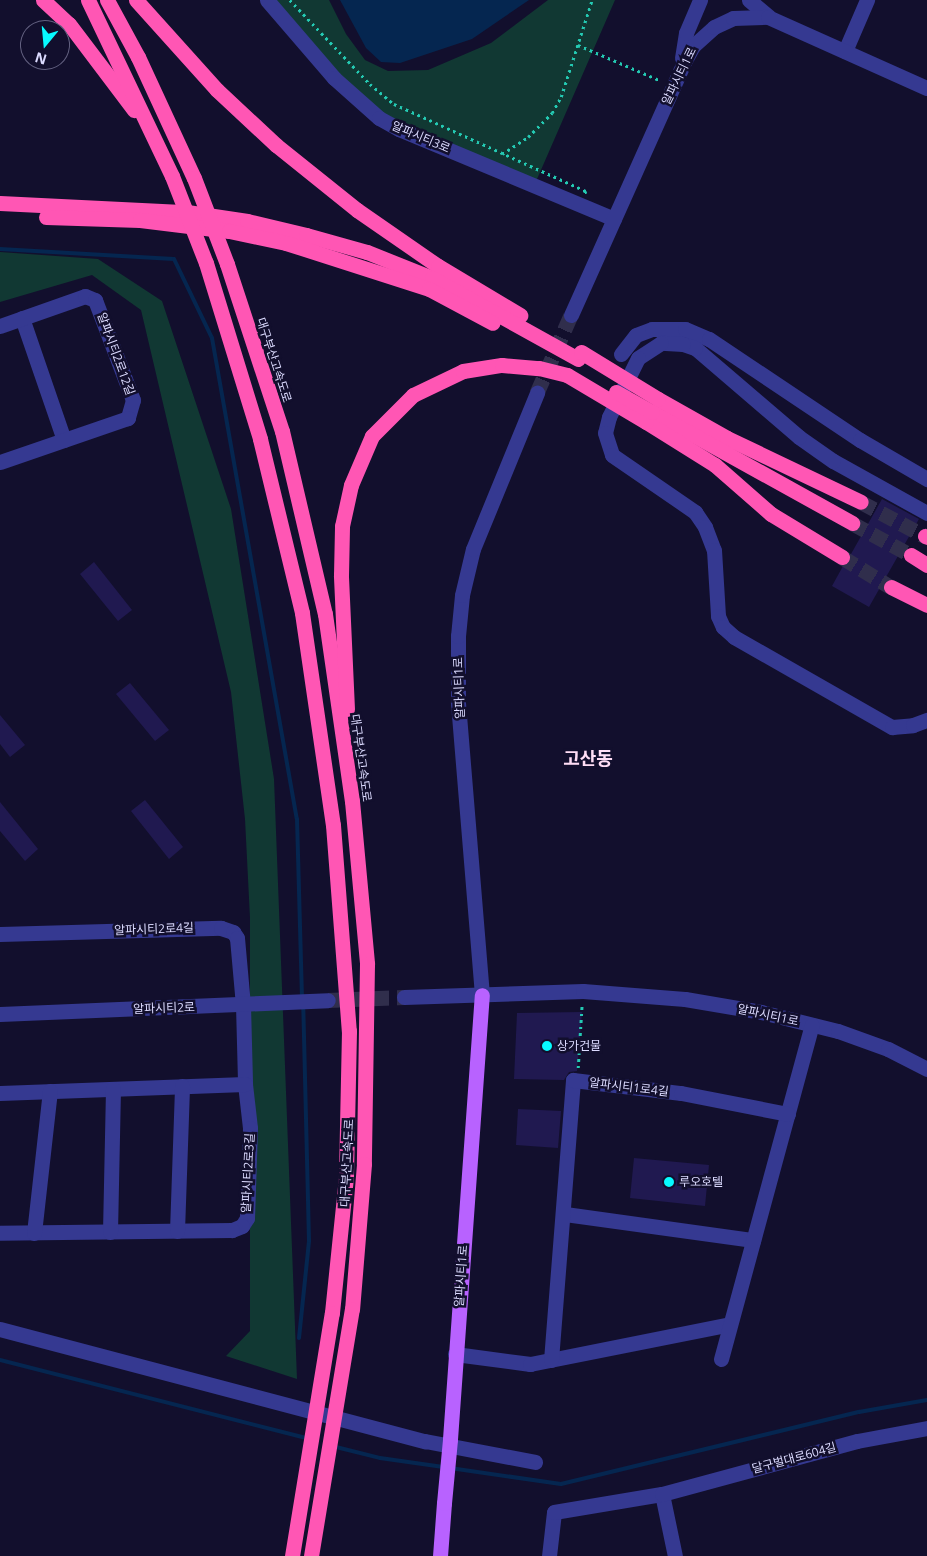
<!DOCTYPE html>
<html>
<head>
<meta charset="utf-8">
<style>
  body { margin:0 }
  #map { position:relative; width:927px; height:1556px; overflow:hidden; background:#120f2d; font-family:"Open Sans","Noto Sans KR",sans-serif }
  div>[style] { position:absolute }
  .green>* { inset:0; background:#113833 }
  .water>* { inset:0; background:#052650 }
  .stream>* { height:4px; margin:-2px; padding:0 2px; transform-origin:2px; border-radius:2px; background:#052650 }
  .building>* { inset:0; background:#201950 }
  .minor-tunnel>* { height:15px; margin-top:-7.5px; transform-origin:0; background:repeating-linear-gradient(90deg,#302e4c 0 15px,transparent 0 23px) }
  .highway-tunnel>* { height:15px; margin-top:-7.5px; transform-origin:0; background:repeating-linear-gradient(90deg,#302e4c 0 15px,transparent 0 23px) }
  .path>* { height:2.5px; margin-top:-1.25px; transform-origin:0; background:repeating-linear-gradient(90deg,#24cab3 0 2.5px,transparent 0 6.5px) }
  .minor>* { height:15px; margin:-7.5px; padding:0 7.5px; transform-origin:7.5px; border-radius:7.5px; background:#353991 }
  .major>* { height:15px; margin:-7.5px; padding:0 7.5px; transform-origin:7.5px; border-radius:7.5px; background:#b862ff }
  .highway>* { height:15px; margin:-7.5px; padding:0 7.5px; transform-origin:7.5px; border-radius:7.5px; background:#ff56b4 }
  .major-bridge>* { height:15px; margin:-7.5px; padding:0 7.5px; transform-origin:7.5px; border-radius:7.5px; background:#b862ff }
  .highway-bridge>* { height:15px; margin:-7.5px; padding:0 7.5px; transform-origin:7.5px; border-radius:7.5px; background:#ff56b4 }
  .dots>* { width:14px; height:14px; translate:-50% -50%; box-sizing:border-box; border:2px solid #120f2d; border-radius:50% }
  span { translate:-50% -50%; white-space:nowrap; text-align:center; line-height:1.15; -webkit-text-stroke:5px #120f2d; paint-order:stroke }
  .street-label { font-size:12px; color:#dcdbff }
  .poi-label { font-size:12px; color:#dcdbff }
  .left { translate:0 -50%; text-align:left }
  .district-label { font-size:18px; color:#ffddf5; font-weight:700 }
  .north { position:absolute; left:20px; top:20px; width:50px; height:50px; box-sizing:border-box; background:#120f2d; border:1px solid #636181; border-radius:50%; rotate:197deg; font-size:14px; font-weight:700; line-height:20px; text-align:center; color:#dcdbff }
  .north::after { content:''; display:block; margin:auto; width:18px; height:22px; background:#07faff; clip-path:polygon(50% 0,100% 100%,50% 72%,0 100%) }
</style>
</head>
<body>
<div id="map">
  <div class="green">
    <div style="clip-path:polygon(267px 0,329px 0,346px 34px,365px 60px,388px 71px,428px 70px,491px 43px,548px 0,615px 0,534px 186px,379px 118px)"></div>
    <div style="clip-path:polygon(0 252px,98px 259px,162px 301px,231px 509px,274px 779px,297px 1379px,226px 1356px,250px 1331px,250px 918px,245px 819px,231px 692px,141px 310px,92px 275px,0 302px)"></div>
  </div>
  <div class="water">
    <div style="clip-path:polygon(340px 0,529px 0,472px 39px,400px 63px,381px 62px,366px 48px)"></div>
  </div>
  <div class="stream">
    <div style="left:0;top:249px;width:174px;rotate:3.3deg"></div>
    <div style="left:174px;top:259px;width:88px;rotate:64.3deg"></div>
    <div style="left:212px;top:338px;width:488px;rotate:80deg"></div>
    <div style="left:297px;top:819px;width:177px;rotate:88.4deg"></div>
    <div style="left:299px;top:1338px;width:98px;rotate:-84.1deg"></div>
    <div style="left:309px;top:1241px;width:238px;rotate:-91.4deg"></div>
    <div style="left:0;top:1360px;width:319px;rotate:14.3deg"></div>
    <div style="left:332px;top:1446px;width:49px;rotate:14deg"></div>
    <div style="left:380px;top:1458px;width:64px;rotate:8.1deg"></div>
    <div style="left:450px;top:1468px;width:112px;rotate:8.2deg"></div>
    <div style="left:561px;top:1484px;width:307px;rotate:-13.6deg"></div>
    <div style="left:859px;top:1412px;width:69px;rotate:-10deg"></div>
  </div>
  <div class="building">
    <div style="clip-path:polygon(882px 499px,919px 519px,869px 607px,832px 586px,843px 566px,850px 561px,851px 554px)"></div>
    <div style="clip-path:polygon(94px 562px,132px 610px,118px 621px,80px 574px)"></div>
    <div style="clip-path:polygon(130px 683px,169px 730px,155px 741px,116px 694px)"></div>
    <div style="clip-path:polygon(0 715px,25px 745px,10px 757px,0 744px)"></div>
    <div style="clip-path:polygon(145px 800px,183px 847px,169px 859px,131px 811px)"></div>
    <div style="clip-path:polygon(0 802px,38px 849px,25px 861px,0 831px)"></div>
    <div style="clip-path:polygon(582px 1012px,577px 1071px,569px 1072px,564px 1080px,514px 1079px,517px 1013px)"></div>
    <div style="clip-path:polygon(518px 1109px,561px 1111px,558px 1148px,516px 1145px)"></div>
    <div style="clip-path:polygon(634px 1158px,709px 1165px,705px 1206px,630px 1198px)"></div>
  </div>
  <div class="minor-tunnel">
    <div style="left:537px;top:393px;width:85px;rotate:-66.4deg"></div>
    <div style="left:328px;top:1000px;width:76px;rotate:-2.3deg"></div>
  </div>
  <div class="highway-tunnel">
    <div style="left:861px;top:502px;width:72px;rotate:28deg"></div>
    <div style="left:852px;top:523px;width:67px;rotate:28.5deg"></div>
    <div style="left:842px;top:557px;width:57px;rotate:31.5deg"></div>
  </div>
  <div class="path">
    <div style="left:290px;top:0;width:116px;rotate:46.4deg"></div>
    <div style="left:370px;top:84px;width:31px;rotate:40deg"></div>
    <div style="left:394px;top:104px;width:211px;rotate:24.4deg"></div>
    <div style="left:586px;top:191px;width:3px;rotate:108deg"></div>
    <div style="left:578px;top:45px;width:90px;rotate:23.4deg"></div>
    <div style="left:502px;top:154px;width:31px;rotate:-33deg"></div>
    <div style="left:528px;top:137px;width:34px;rotate:-45deg"></div>
    <div style="left:552px;top:113px;width:18px;rotate:-61deg"></div>
    <div style="left:561px;top:97px;width:102px;rotate:-72.3deg"></div>
    <div style="left:578px;top:1068px;width:65px;rotate:-86.5deg"></div>
  </div>
  <div class="minor">
    <div style="left:267px;top:0;width:103px;rotate:49.3deg"></div>
    <div style="left:334px;top:78px;width:60px;rotate:41.6deg"></div>
    <div style="left:379px;top:118px;width:23px;rotate:29deg"></div>
    <div style="left:399px;top:129px;width:233px;rotate:22.7deg"></div>
    <div style="left:749px;top:0;width:26px;rotate:40deg"></div>
    <div style="left:845px;top:51px;width:56px;rotate:-66.7deg"></div>
    <div style="left:682px;top:58px;width:25px;rotate:-81deg"></div>
    <div style="left:686px;top:33px;width:36px;rotate:-67deg"></div>
    <div style="left:571px;top:315px;width:277px;rotate:-65.9deg"></div>
    <div style="left:684px;top:62px;width:18px;rotate:-61deg"></div>
    <div style="left:693px;top:46px;width:28px;rotate:-42deg"></div>
    <div style="left:714px;top:27px;width:21px;rotate:-25deg"></div>
    <div style="left:733px;top:18px;width:35px;rotate:-2deg"></div>
    <div style="left:768px;top:17px;width:174px;rotate:24.1deg"></div>
    <div style="left:22px;top:318px;width:129px;rotate:71deg"></div>
    <div style="left:0;top:326px;width:90px;rotate:-19.4deg"></div>
    <div style="left:85px;top:296px;width:11px;rotate:22deg"></div>
    <div style="left:95px;top:300px;width:107px;rotate:69.2deg"></div>
    <div style="left:133px;top:400px;width:19px;rotate:106deg"></div>
    <div style="left:128px;top:418px;width:135px;rotate:161deg"></div>
    <div style="left:621px;top:354px;width:24px;rotate:-52deg"></div>
    <div style="left:636px;top:335px;width:17px;rotate:-21deg"></div>
    <div style="left:652px;top:329px;width:33px"></div>
    <div style="left:685px;top:329px;width:26px;rotate:23deg"></div>
    <div style="left:709px;top:339px;width:182px;rotate:33.8deg"></div>
    <div style="left:860px;top:440px;width:78px;rotate:30.2deg"></div>
    <div style="left:927px;top:513px;width:107px;rotate:-151deg"></div>
    <div style="left:833px;top:461px;width:42px;rotate:-144.8deg"></div>
    <div style="left:799px;top:437px;width:137px;rotate:-139.4deg"></div>
    <div style="left:695px;top:348px;width:13px;rotate:-162deg"></div>
    <div style="left:683px;top:344px;width:22px;rotate:-177deg"></div>
    <div style="left:661px;top:343px;width:27px;rotate:147deg"></div>
    <div style="left:638px;top:358px;width:66px;rotate:116.2deg"></div>
    <div style="left:609px;top:417px;width:16px;rotate:104deg"></div>
    <div style="left:605px;top:433px;width:23px;rotate:72deg"></div>
    <div style="left:612px;top:455px;width:101px;rotate:34.5deg"></div>
    <div style="left:695px;top:512px;width:18px;rotate:56deg"></div>
    <div style="left:705px;top:527px;width:25px;rotate:69deg"></div>
    <div style="left:714px;top:550px;width:66px;rotate:86.5deg"></div>
    <div style="left:718px;top:616px;width:12px;rotate:66deg"></div>
    <div style="left:723px;top:627px;width:15px;rotate:42deg"></div>
    <div style="left:734px;top:637px;width:182px;rotate:29.7deg"></div>
    <div style="left:892px;top:727px;width:21px;rotate:-5deg"></div>
    <div style="left:913px;top:725px;width:15px;rotate:-20deg"></div>
    <div style="left:0;top:934px;width:221px;rotate:-1.6deg"></div>
    <div style="left:221px;top:928px;width:13px;rotate:18deg"></div>
    <div style="left:233px;top:932px;width:7px;rotate:56deg"></div>
    <div style="left:237px;top:938px;width:67px;rotate:84.9deg"></div>
    <div style="left:243px;top:1005px;width:79px;rotate:88.5deg"></div>
    <div style="left:245px;top:1084px;width:44px;rotate:83.5deg"></div>
    <div style="left:250px;top:1128px;width:90px;rotate:91.9deg"></div>
    <div style="left:247px;top:1218px;width:9px;rotate:122deg"></div>
    <div style="left:242px;top:1226px;width:11px;rotate:158deg"></div>
    <div style="left:232px;top:1230px;width:232px;rotate:179.3deg"></div>
    <div style="left:482px;top:995px;width:294px;rotate:-94.7deg"></div>
    <div style="left:458px;top:702px;width:66px;rotate:-90deg"></div>
    <div style="left:458px;top:636px;width:41px;rotate:-84.4deg"></div>
    <div style="left:462px;top:595px;width:47px;rotate:-76.6deg"></div>
    <div style="left:473px;top:549px;width:169px;rotate:-67.7deg"></div>
    <div style="left:404px;top:997px;width:179px;rotate:-1.9deg"></div>
    <div style="left:583px;top:991px;width:102px;rotate:4.5deg"></div>
    <div style="left:685px;top:999px;width:77px;rotate:9.7deg"></div>
    <div style="left:761px;top:1012px;width:79px;rotate:13.9deg"></div>
    <div style="left:838px;top:1031px;width:53px;rotate:19.8deg"></div>
    <div style="left:888px;top:1049px;width:44px;rotate:27.1deg"></div>
    <div style="left:0;top:1014px;width:328px;rotate:-2.4deg"></div>
    <div style="left:0;top:1093px;width:245px;rotate:-2.1deg"></div>
    <div style="left:565px;top:1214px;width:190px;rotate:7.9deg"></div>
    <div style="left:177px;top:1231px;width:145px;rotate:-88deg"></div>
    <div style="left:110px;top:1232px;width:143px;rotate:-88.8deg"></div>
    <div style="left:34px;top:1233px;width:143px;rotate:-83.6deg"></div>
    <div style="left:0;top:1329px;width:440px;rotate:14.8deg"></div>
    <div style="left:425px;top:1441px;width:112px;rotate:10.8deg"></div>
    <div style="left:455px;top:1354px;width:76px;rotate:7.6deg"></div>
    <div style="left:530px;top:1364px;width:204px;rotate:-11.3deg"></div>
    <div style="left:721px;top:1359px;width:346px;rotate:-74.8deg"></div>
    <div style="left:551px;top:1360px;width:281px;rotate:-85.5deg"></div>
    <div style="left:573px;top:1080px;width:109px;rotate:6.9deg"></div>
    <div style="left:681px;top:1093px;width:109px;rotate:11.1deg"></div>
    <div style="left:662px;top:1494px;width:63px;rotate:78.2deg"></div>
    <div style="left:549px;top:1556px;width:44px;rotate:-83.5deg"></div>
    <div style="left:554px;top:1512px;width:109px;rotate:-9.5deg"></div>
    <div style="left:662px;top:1494px;width:202px;rotate:-15.2deg"></div>
    <div style="left:857px;top:1441px;width:71px;rotate:-10.5deg"></div>
  </div>
  <div class="major">
    <div style="left:450px;top:1439px;width:445px;rotate:-85.9deg"></div>
    <div style="left:440px;top:1556px;width:53px;rotate:-85.7deg"></div>
  </div>
  <div class="highway">
    <div style="left:43px;top:0;width:35px;rotate:43deg"></div>
    <div style="left:69px;top:24px;width:108px;rotate:52.9deg"></div>
    <div style="left:88px;top:0;width:195px;rotate:64.5deg"></div>
    <div style="left:107px;top:0;width:65px;rotate:61.5deg"></div>
    <div style="left:138px;top:57px;width:133px;rotate:65.2deg"></div>
    <div style="left:136px;top:0;width:121px;rotate:48deg"></div>
    <div style="left:217px;top:90px;width:81px;rotate:43deg"></div>
    <div style="left:276px;top:145px;width:104px;rotate:38.7deg"></div>
    <div style="left:357px;top:210px;width:98px;rotate:34.7deg"></div>
    <div style="left:438px;top:266px;width:96px;rotate:30.9deg"></div>
    <div style="left:0;top:203px;width:187px;rotate:2.8deg"></div>
    <div style="left:187px;top:212px;width:61px;rotate:8.5deg"></div>
    <div style="left:247px;top:221px;width:61px;rotate:13.3deg"></div>
    <div style="left:306px;top:235px;width:63px;rotate:15.6deg"></div>
    <div style="left:367px;top:252px;width:70px;rotate:21.8deg"></div>
    <div style="left:432px;top:278px;width:167px;rotate:29deg"></div>
    <div style="left:46px;top:217px;width:94px;rotate:1.8deg"></div>
    <div style="left:140px;top:220px;width:90px;rotate:7deg"></div>
    <div style="left:229px;top:231px;width:58px;rotate:11.9deg"></div>
    <div style="left:286px;top:243px;width:150px;rotate:17.8deg"></div>
    <div style="left:429px;top:289px;width:72px;rotate:28deg"></div>
    <div style="left:206px;top:263px;width:184px;rotate:72.9deg"></div>
    <div style="left:260px;top:439px;width:179px;rotate:76.4deg"></div>
    <div style="left:302px;top:613px;width:214px;rotate:81.7deg"></div>
    <div style="left:333px;top:825px;width:207px;rotate:85.6deg"></div>
    <div style="left:349px;top:1031px;width:146px;rotate:91.2deg"></div>
    <div style="left:346px;top:1177px;width:137px;rotate:95.9deg"></div>
    <div style="left:227px;top:264px;width:176px;rotate:71.8deg"></div>
    <div style="left:282px;top:431px;width:188px;rotate:76.8deg"></div>
    <div style="left:325px;top:614px;width:189px;rotate:81.8deg"></div>
    <div style="left:352px;top:801px;width:164px;rotate:84.7deg"></div>
    <div style="left:367px;top:964px;width:200px;rotate:90.9deg"></div>
    <div style="left:364px;top:1164px;width:145px;rotate:94.7deg"></div>
    <div style="left:658px;top:399px;width:79px;rotate:29.5deg"></div>
    <div style="left:727px;top:438px;width:148px;rotate:25.5deg"></div>
    <div style="left:652px;top:412px;width:229px;rotate:29deg"></div>
    <div style="left:646px;top:422px;width:81px;rotate:31.9deg"></div>
    <div style="left:715px;top:465px;width:74px;rotate:41.2deg"></div>
    <div style="left:771px;top:514px;width:83px;rotate:31.2deg"></div>
    <div style="left:925px;top:536px;width:2px;rotate:27deg"></div>
    <div style="left:911px;top:555px;width:19px;rotate:32deg"></div>
    <div style="left:891px;top:587px;width:40px;rotate:26.6deg"></div>
    <div style="left:347px;top:709px;width:134px;rotate:-92.6deg"></div>
    <div style="left:341px;top:575px;width:49px;rotate:-88.8deg"></div>
    <div style="left:342px;top:526px;width:42px;rotate:-77.6deg"></div>
    <div style="left:351px;top:485px;width:53px;rotate:-66.8deg"></div>
    <div style="left:372px;top:436px;width:58px;rotate:-45deg"></div>
    <div style="left:413px;top:395px;width:55px;rotate:-25.6deg"></div>
    <div style="left:463px;top:371px;width:39px;rotate:-9deg"></div>
    <div style="left:502px;top:365px;width:37px;rotate:5deg"></div>
    <div style="left:539px;top:368px;width:29px;rotate:14deg"></div>
  </div>
  <div class="major-bridge">
    <div style="left:444px;top:1503px;width:64px;rotate:-84.6deg"></div>
  </div>
  <div class="highway-bridge">
    <div style="left:172px;top:176px;width:93px;rotate:68.7deg"></div>
    <div style="left:194px;top:178px;width:92px;rotate:69deg"></div>
    <div style="left:581px;top:352px;width:90px;rotate:31.4deg"></div>
    <div style="left:567px;top:375px;width:92px;rotate:30.7deg"></div>
    <div style="left:616px;top:392px;width:41px;rotate:29.1deg"></div>
    <div style="left:292px;top:1556px;width:246px;rotate:-80.7deg"></div>
    <div style="left:311px;top:1556px;width:250px;rotate:-80.6deg"></div>
  </div>
  <div class="dots">
    <div style="left:547px;top:1046px;background:#07faff"></div>
    <div style="left:669px;top:1182px;background:#07faff"></div>
  </div>
  <div class="street-label">
    <span style="left:679px;top:76px;rotate:-64deg">알파시티1로</span>
    <span style="left:421px;top:137px;rotate:23deg">알파시티3로</span>
    <span style="left:116px;top:354px;rotate:70deg">알파시티2로12길</span>
    <span style="left:274px;top:360px;rotate:72deg">대구부산고속도로</span>
    <span style="left:459px;top:688px;rotate:-92deg">알파시티1로</span>
    <span style="left:361px;top:758px;rotate:82deg">대구부산고속도로</span>
    <span style="left:154px;top:929px;rotate:-2deg">알파시티2로4길</span>
    <span style="left:164px;top:1008px;rotate:-2deg">알파시티2로</span>
    <span style="left:768px;top:1015px;rotate:12deg">알파시티1로</span>
    <span style="left:629px;top:1087px;rotate:7deg">알파시티1로4길</span>
    <span style="left:347px;top:1163px;rotate:-87deg">대구부산고속도로</span>
    <span style="left:248px;top:1173px;rotate:-87deg">알파시티2로3길</span>
    <span style="left:461px;top:1276px;rotate:-86deg">알파시티1로</span>
    <span style="left:794px;top:1458px;rotate:-15deg">달구벌대로604길</span>
  </div>
  <div class="poi-label">
    <span class="left" style="left:557px;top:1046px">상가건물</span>
    <span class="left" style="left:679px;top:1182px">루오호텔</span>
  </div>
  <div class="district-label">
    <span style="left:588px;top:758px">고산동</span>
  </div>
  <div class="north">N</div>
</div>
</body>
</html>
